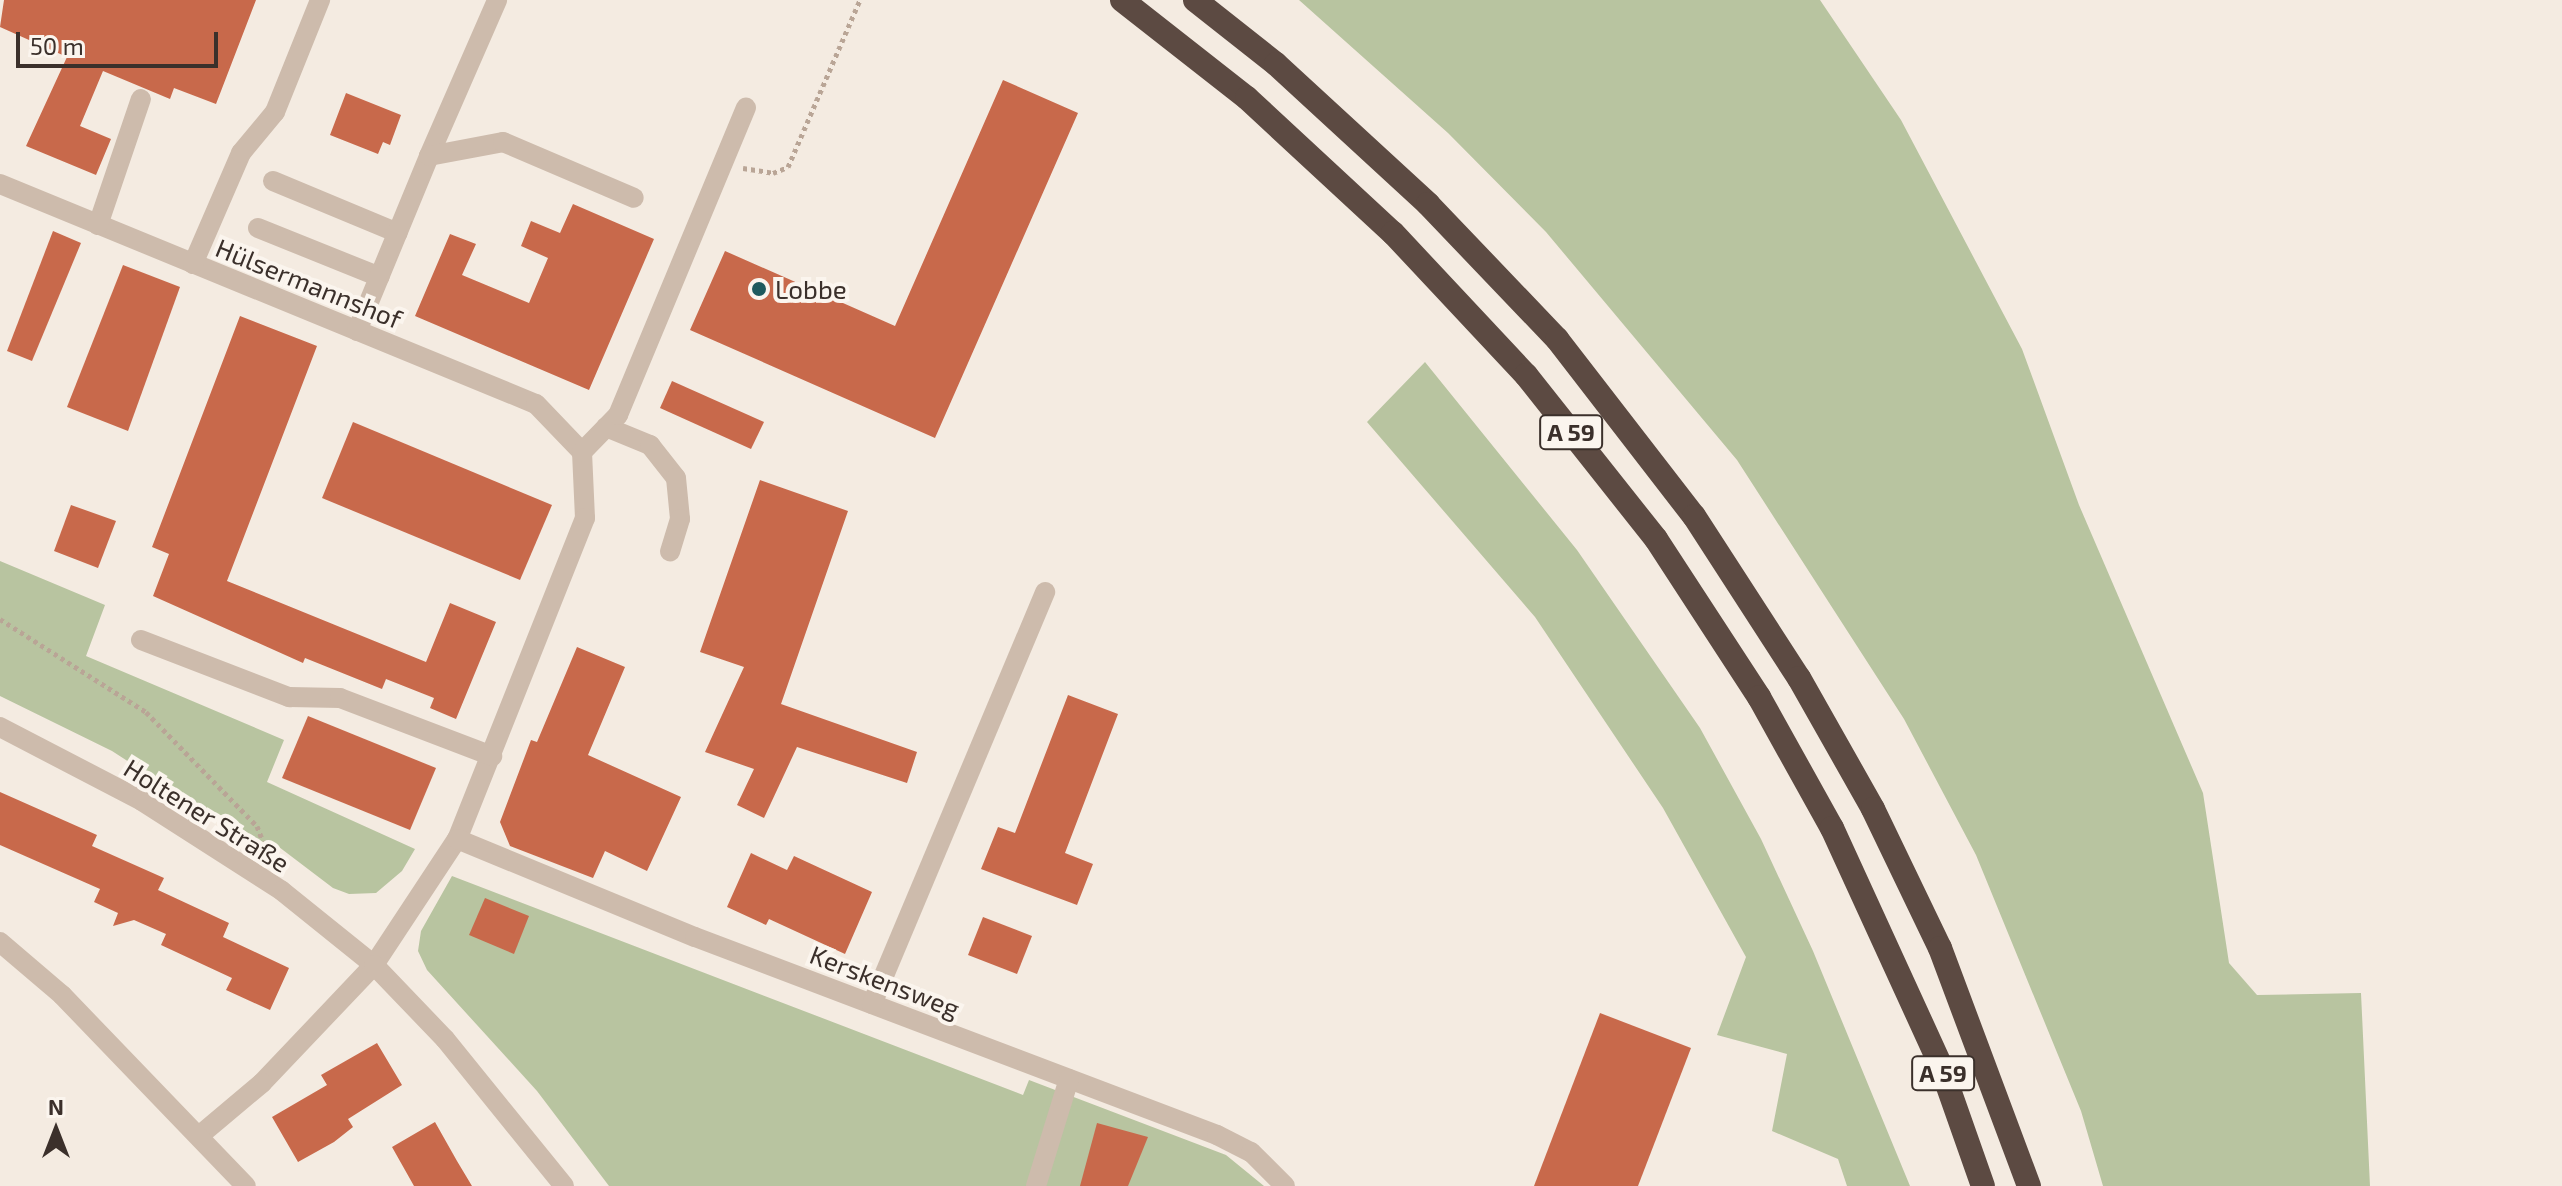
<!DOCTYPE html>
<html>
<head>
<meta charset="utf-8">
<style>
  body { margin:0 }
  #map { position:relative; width:2562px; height:1186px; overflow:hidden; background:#f4ebe1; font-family:"Exo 2",sans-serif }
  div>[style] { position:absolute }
  .green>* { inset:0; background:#b8c4a0 }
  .building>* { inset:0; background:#c8694b }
  .path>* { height:5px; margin-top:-2.5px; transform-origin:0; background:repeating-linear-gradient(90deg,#b9a596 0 4px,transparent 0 8px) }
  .minor>* { height:20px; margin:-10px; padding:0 10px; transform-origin:10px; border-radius:10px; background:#cdbbac }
  .highway>* { height:24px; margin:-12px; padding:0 12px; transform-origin:12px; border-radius:12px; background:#5c4a42 }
  .dots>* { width:22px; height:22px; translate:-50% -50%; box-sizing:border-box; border:4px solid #fbf5ee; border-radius:50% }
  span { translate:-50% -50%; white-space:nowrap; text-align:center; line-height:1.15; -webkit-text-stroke:8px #fbf5ee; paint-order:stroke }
  .shield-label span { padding:2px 6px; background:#fbf5ee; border:2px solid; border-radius:6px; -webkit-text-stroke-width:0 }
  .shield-label { font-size:24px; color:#3b302b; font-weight:700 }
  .street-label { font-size:26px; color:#3b302b }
  .poi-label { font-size:26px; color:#3b302b }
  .left { translate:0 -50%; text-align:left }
  .north { position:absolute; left:16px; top:1090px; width:80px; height:80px; -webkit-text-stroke:6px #fbf5ee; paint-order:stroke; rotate:0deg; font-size:22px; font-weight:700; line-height:32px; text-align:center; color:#3b302b }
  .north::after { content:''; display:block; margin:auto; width:28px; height:36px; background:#3b302b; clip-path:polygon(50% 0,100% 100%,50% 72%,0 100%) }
  .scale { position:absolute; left:16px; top:32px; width:202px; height:36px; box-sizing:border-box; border:4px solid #3b302b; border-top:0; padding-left:10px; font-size:24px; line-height:28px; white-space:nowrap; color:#3b302b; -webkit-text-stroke:6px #fbf5ee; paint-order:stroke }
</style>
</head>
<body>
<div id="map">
  <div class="green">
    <div style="clip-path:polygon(1299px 0,1820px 0,1901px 120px,2022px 349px,2079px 505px,2203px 793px,2229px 963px,2257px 995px,2361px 993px,2370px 1186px,2103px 1186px,2081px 1111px,1976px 855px,1904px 719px,1737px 460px,1546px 232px,1448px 133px)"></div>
    <div style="clip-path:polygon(1425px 362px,1577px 550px,1700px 728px,1761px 839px,1813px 951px,1910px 1186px,1847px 1186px,1838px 1159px,1772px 1131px,1787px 1054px,1717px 1035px,1746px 957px,1663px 808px,1535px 617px,1367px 422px)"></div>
    <div style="clip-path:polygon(0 561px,105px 605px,86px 656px,284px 740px,267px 782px,415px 849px,402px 871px,376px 893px,349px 894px,333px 888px,279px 847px,270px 853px,112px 751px,0 696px)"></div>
    <div style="clip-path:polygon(452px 876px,1023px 1095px,1029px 1080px,1226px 1155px,1264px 1186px,609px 1186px,537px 1091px,427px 970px,418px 951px,421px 931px)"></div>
  </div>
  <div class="building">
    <div style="clip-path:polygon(4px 0,256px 0,216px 104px,174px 88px,170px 99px,103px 71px,80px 126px,111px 139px,96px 175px,26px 146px,67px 57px,0 27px)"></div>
    <div style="clip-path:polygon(1003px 80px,1078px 113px,935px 438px,690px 330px,725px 251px,895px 326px)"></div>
    <div style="clip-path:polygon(346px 93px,401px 115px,390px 145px,383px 142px,378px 154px,330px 135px)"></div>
    <div style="clip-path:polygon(573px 204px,654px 239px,589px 390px,415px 316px,450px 234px,476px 244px,462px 275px,529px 303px,548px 258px,521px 246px,531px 221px,560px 233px)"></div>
    <div style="clip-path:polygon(53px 231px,81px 243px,32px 361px,7px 351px)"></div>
    <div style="clip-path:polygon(123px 265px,180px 287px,128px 431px,67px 407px)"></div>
    <div style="clip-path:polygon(240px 316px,317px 346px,227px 581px,426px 662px,450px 603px,496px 622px,456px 719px,430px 708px,434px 698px,386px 679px,382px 689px,305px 658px,303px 663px,153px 596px,169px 554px,152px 547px)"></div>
    <div style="clip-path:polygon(672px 381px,764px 422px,751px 449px,660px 408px)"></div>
    <div style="clip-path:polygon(353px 422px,552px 505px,520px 580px,322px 498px)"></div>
    <div style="clip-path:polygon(760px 480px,848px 511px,781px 704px,917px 752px,907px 783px,797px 747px,764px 818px,737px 805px,754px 769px,705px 752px,744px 667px,700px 652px)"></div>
    <div style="clip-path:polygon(71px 505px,116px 521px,98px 568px,54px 551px)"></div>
    <div style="clip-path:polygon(577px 647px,625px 667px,588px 755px,681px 797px,647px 871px,605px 851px,593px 878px,510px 846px,500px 822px,531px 740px,537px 742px)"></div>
    <div style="clip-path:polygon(1068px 695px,1118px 714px,1065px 853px,1093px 864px,1077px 905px,981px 869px,998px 827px,1015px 833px)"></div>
    <div style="clip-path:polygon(308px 716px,436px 768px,410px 830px,282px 778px)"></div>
    <div style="clip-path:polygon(0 792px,97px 835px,92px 846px,164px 878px,158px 890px,229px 923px,223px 937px,289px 968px,270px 1010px,226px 990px,232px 978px,161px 945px,166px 934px,134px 920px,113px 926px,118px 913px,94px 902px,100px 889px,0 845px)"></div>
    <div style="clip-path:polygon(751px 853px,787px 870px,794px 856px,872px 892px,845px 954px,769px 919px,766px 925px,727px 907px)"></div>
    <div style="clip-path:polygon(485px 898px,529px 916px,514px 954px,469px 935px)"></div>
    <div style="clip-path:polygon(983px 917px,1032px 936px,1017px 974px,968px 955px)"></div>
    <div style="clip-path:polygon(1600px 1013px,1691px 1048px,1638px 1186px,1534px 1186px)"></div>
    <div style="clip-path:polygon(377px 1043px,402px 1085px,348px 1119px,353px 1127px,334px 1142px,298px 1162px,272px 1117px,327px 1085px,321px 1075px)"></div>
    <div style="clip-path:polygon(435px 1122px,457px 1161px,472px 1186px,414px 1186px,392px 1147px)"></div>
    <div style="clip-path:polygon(1097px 1123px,1148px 1137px,1128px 1186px,1080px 1186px)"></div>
  </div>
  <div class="path">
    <div style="left:743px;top:168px;width:30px;rotate:9deg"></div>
    <div style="left:773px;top:173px;width:16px;rotate:-22deg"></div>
    <div style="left:788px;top:167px;width:182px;rotate:-66.7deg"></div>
    <div style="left:0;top:619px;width:173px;rotate:32.5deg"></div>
    <div style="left:146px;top:712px;width:159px;rotate:45.8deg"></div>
    <div style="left:257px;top:826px;width:31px;rotate:69deg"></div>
  </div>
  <div class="minor">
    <div style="left:429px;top:156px;width:170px;rotate:-66.4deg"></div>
    <div style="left:273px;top:181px;width:135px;rotate:22.6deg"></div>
    <div style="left:0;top:184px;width:579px;rotate:22.32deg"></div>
    <div style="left:536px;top:404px;width:66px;rotate:46.2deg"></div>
    <div style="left:582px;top:452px;width:66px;rotate:87.4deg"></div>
    <div style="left:585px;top:518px;width:346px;rotate:111.7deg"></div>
    <div style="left:457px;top:839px;width:151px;rotate:123.4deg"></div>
    <div style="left:374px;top:965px;width:163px;rotate:133.5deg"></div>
    <div style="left:262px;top:1083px;width:81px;rotate:140deg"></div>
    <div style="left:98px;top:225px;width:133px;rotate:-71.2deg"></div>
    <div style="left:258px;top:228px;width:131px;rotate:21.9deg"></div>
    <div style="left:193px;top:264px;width:121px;rotate:-66.6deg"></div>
    <div style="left:241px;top:153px;width:53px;rotate:-50.3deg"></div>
    <div style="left:275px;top:112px;width:121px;rotate:-68.1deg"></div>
    <div style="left:357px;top:331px;width:189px;rotate:-67.6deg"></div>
    <div style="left:429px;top:156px;width:75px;rotate:-10.7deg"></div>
    <div style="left:503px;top:142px;width:142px;rotate:23.1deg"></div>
    <div style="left:606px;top:427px;width:48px;rotate:22.2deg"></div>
    <div style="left:650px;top:445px;width:42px;rotate:51.8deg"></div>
    <div style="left:676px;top:478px;width:41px;rotate:84.4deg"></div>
    <div style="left:680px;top:519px;width:34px;rotate:107deg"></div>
    <div style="left:582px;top:452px;width:52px;rotate:-45.8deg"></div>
    <div style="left:618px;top:415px;width:333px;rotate:-67.4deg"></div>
    <div style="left:141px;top:640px;width:159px;rotate:21.1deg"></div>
    <div style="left:289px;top:697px;width:51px;rotate:1.1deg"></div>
    <div style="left:340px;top:698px;width:163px;rotate:20.9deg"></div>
    <div style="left:0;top:727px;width:160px;rotate:27.5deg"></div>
    <div style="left:142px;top:801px;width:166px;rotate:32.7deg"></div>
    <div style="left:282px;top:891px;width:118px;rotate:38.8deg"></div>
    <div style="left:374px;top:965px;width:103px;rotate:46.2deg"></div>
    <div style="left:445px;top:1039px;width:189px;rotate:51deg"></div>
    <div style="left:457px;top:839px;width:257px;rotate:22.4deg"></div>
    <div style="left:695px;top:937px;width:558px;rotate:20.77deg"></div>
    <div style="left:1217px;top:1135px;width:38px;rotate:27deg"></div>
    <div style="left:1251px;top:1152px;width:48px;rotate:45deg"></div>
    <div style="left:0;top:942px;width:82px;rotate:40.5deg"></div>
    <div style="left:62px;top:995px;width:265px;rotate:46.1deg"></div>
    <div style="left:872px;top:1004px;width:447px;rotate:-67.2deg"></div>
    <div style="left:1036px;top:1186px;width:112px;rotate:-72.9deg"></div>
  </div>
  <div class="highway">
    <div style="left:1122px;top:0;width:159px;rotate:38.1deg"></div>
    <div style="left:1247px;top:98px;width:199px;rotate:42.8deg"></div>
    <div style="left:1393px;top:233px;width:195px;rotate:46.9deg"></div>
    <div style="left:1526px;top:375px;width:209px;rotate:51.6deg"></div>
    <div style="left:1656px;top:539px;width:189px;rotate:56.9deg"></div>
    <div style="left:1759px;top:697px;width:150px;rotate:60.9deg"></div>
    <div style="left:1832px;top:828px;width:260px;rotate:65.4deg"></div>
    <div style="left:1940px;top:1064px;width:129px;rotate:70.6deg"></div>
    <div style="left:1195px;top:0;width:103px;rotate:38.3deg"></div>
    <div style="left:1276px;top:64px;width:207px;rotate:42.6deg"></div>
    <div style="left:1428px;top:204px;width:187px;rotate:46.3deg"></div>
    <div style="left:1557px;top:339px;width:224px;rotate:52.3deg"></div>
    <div style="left:1694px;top:516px;width:193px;rotate:57.1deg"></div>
    <div style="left:1799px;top:678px;width:150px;rotate:60.5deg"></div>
    <div style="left:1873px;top:809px;width:154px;rotate:64.3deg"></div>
    <div style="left:1940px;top:948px;width:254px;rotate:69.5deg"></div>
  </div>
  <div class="dots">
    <div style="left:759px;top:289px;background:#1f5a5e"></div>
  </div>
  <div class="shield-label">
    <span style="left:1571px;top:432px">A 59</span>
    <span style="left:1943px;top:1073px">A 59</span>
  </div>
  <div class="street-label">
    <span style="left:309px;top:283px;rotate:22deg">Hülsermannshof</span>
    <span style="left:207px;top:815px;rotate:32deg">Holtener Straße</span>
    <span style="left:885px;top:981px;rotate:21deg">Kerskensweg</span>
  </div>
  <div class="poi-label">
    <span class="left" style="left:775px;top:289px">Lobbe</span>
  </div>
  <div class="north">N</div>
  <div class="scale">50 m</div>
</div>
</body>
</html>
